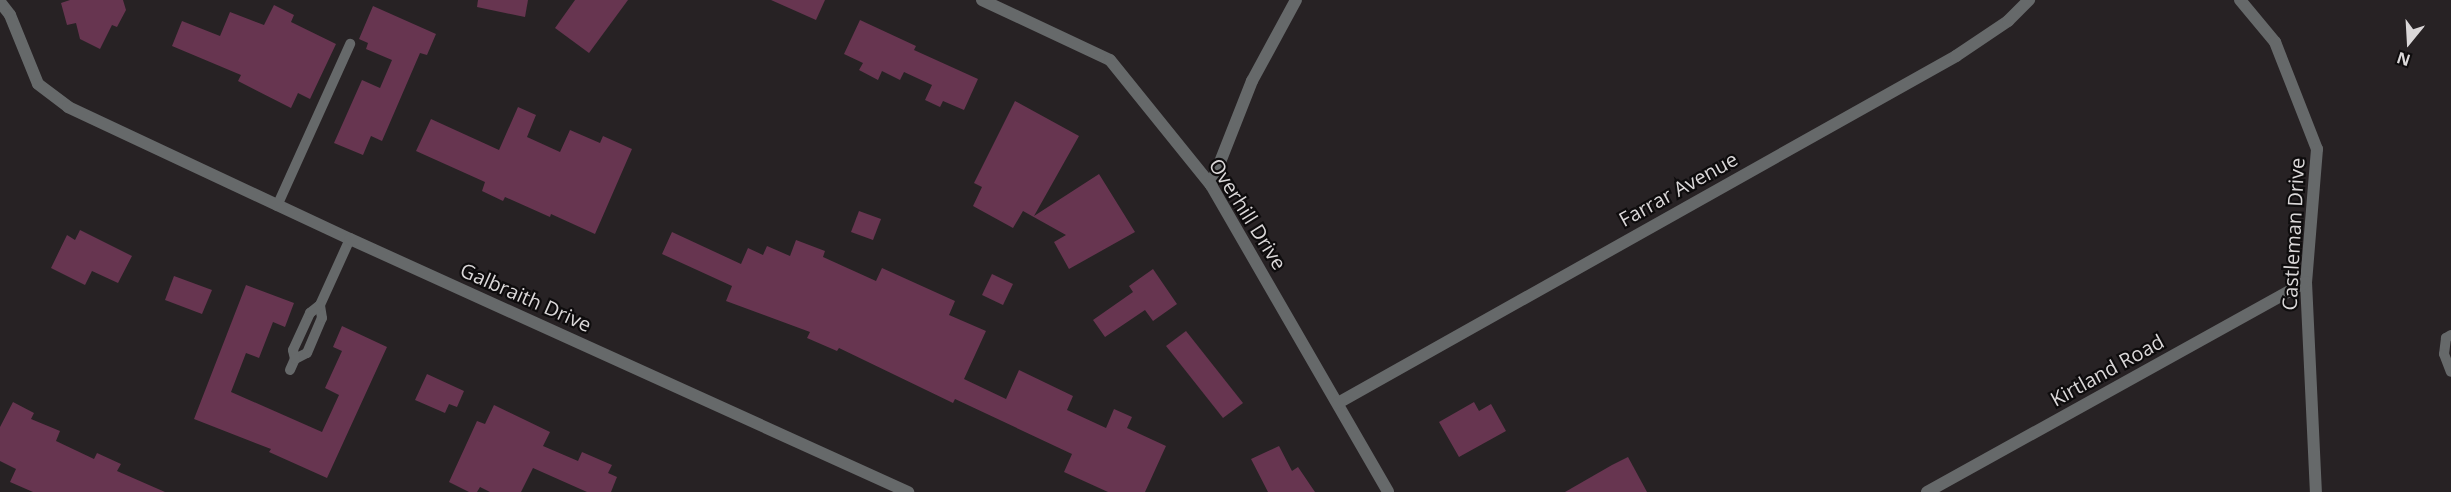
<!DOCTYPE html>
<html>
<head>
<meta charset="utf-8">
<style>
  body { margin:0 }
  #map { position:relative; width:2451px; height:492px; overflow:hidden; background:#272224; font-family:"Open Sans",sans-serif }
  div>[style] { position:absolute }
  .building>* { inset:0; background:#673550 }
  .service>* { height:10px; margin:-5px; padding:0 5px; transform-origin:5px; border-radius:5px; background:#66696a }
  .minor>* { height:12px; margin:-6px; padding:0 6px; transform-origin:6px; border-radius:6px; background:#66696a }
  span { translate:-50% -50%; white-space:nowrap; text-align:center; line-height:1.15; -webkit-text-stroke:4.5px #0e0c0d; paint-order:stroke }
  .street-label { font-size:20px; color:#dbd8d9 }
  .north { position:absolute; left:2379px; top:12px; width:60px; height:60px; -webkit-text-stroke:4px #0e0c0d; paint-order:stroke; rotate:198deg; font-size:16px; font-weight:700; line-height:24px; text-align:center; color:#dbd8d9 }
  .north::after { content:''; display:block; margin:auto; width:21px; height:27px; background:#dbd8d9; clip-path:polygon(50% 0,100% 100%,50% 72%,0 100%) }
</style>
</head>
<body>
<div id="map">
  <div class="building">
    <div style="clip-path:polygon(70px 0,123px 0,126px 10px,117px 27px,112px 25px,100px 49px,80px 39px,76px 23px,67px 25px,61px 3px)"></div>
    <div style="clip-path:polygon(478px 0,528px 0,525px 17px,477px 7px)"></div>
    <div style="clip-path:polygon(575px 0,628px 0,589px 53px,555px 28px)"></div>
    <div style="clip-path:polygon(771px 0,825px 0,816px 20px)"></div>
    <div style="clip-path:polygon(274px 5px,294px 15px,291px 22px,336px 44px,310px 99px,298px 93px,291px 108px,238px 81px,241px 75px,172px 46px,182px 21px,220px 36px,230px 12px,264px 25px)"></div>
    <div style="clip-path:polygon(373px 6px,436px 34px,427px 55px,420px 53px,382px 141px,371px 136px,363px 155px,334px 143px,362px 80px,380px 88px,392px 60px,366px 49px,368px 43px,359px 39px)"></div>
    <div style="clip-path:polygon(860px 20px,916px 46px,914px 50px,978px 79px,964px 110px,943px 101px,940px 107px,925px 100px,932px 85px,904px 72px,900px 80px,882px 71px,878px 80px,859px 70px,863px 63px,844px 54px)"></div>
    <div style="clip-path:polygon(1015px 101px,1079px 136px,1034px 216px,1099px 174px,1135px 232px,1069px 269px,1054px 242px,1066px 235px,1023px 211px,1013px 228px,973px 206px,982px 187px,974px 183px)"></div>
    <div style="clip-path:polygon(518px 107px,536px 115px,527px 137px,560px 152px,570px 130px,600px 143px,603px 136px,632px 149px,595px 234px,551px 214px,550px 217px,505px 197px,503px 201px,482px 191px,485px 182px,416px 151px,431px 119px,499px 150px)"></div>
    <div style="clip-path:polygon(859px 211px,881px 219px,873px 240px,851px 232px)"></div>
    <div style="clip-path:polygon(80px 230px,132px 256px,118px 283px,92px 271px,85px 285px,51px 268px,67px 235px,75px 240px)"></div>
    <div style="clip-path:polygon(672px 232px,741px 264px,748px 248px,763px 255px,767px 246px,790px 256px,796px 240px,825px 251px,823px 257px,876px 281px,882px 268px,955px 301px,949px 315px,986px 331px,964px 379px,1006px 399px,1019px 370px,1073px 396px,1067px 410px,1106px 428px,1114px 409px,1132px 417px,1127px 428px,1166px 446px,1145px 492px,1108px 492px,1064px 472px,1072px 454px,955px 399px,953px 403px,839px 348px,837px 351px,807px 338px,810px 332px,726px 301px,732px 286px,662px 254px)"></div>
    <div style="clip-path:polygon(1153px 269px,1177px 304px,1153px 321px,1145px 310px,1105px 337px,1093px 320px,1133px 292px,1129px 286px)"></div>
    <div style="clip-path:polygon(992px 274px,1013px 284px,1003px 305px,982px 295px)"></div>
    <div style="clip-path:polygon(174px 276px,212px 290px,202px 314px,165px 300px)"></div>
    <div style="clip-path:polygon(246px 285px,294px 303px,285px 327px,273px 322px,259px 358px,246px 353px,231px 392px,322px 432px,339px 395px,325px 388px,342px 351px,333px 347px,342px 326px,387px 347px,327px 478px,269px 452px,271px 449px,194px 419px)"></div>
    <div style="clip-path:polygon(1186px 331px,1243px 403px,1223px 418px,1166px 346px)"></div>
    <div style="clip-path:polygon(427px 374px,464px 391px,457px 407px,449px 404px,445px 413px,415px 400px)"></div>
    <div style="clip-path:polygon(13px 402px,34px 413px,31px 419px,60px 431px,56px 441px,94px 459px,97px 453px,121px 464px,117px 471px,165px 492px,33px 492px,10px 482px,16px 469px,0 461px,0 427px)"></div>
    <div style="clip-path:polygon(1474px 402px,1479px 411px,1491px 404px,1506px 431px,1459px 457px,1439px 422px)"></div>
    <div style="clip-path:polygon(494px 405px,550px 432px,543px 446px,578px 461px,582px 452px,612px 465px,608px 473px,617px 477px,611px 492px,587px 492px,533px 468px,521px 492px,490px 492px,480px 487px,477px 492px,469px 492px,449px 482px,477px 421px,485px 424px)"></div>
    <div style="clip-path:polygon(1279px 446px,1292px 471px,1298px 467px,1315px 492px,1268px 492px,1251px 459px)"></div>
    <div style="clip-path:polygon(1628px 457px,1647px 492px,1565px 492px,1612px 465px)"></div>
  </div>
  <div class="service">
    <div style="left:277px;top:206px;width:178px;rotate:-65.7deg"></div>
    <div style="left:2451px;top:335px;width:6px;rotate:149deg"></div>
    <div style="left:2446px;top:338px;width:16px;rotate:97deg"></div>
    <div style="left:2444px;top:354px;width:19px;rotate:69deg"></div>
    <div style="left:295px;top:359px;width:13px;rotate:-27deg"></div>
    <div style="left:307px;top:353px;width:38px;rotate:-67deg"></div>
    <div style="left:322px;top:318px;width:13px;rotate:-99deg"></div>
    <div style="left:290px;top:370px;width:12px;rotate:-66deg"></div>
    <div style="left:295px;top:359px;width:9px;rotate:-103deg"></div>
    <div style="left:293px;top:350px;width:41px;rotate:-65.3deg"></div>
    <div style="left:310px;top:313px;width:13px;rotate:-39deg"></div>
    <div style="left:320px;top:305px;width:72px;rotate:-65.6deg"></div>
  </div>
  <div class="minor">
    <div style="left:982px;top:0;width:141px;rotate:25.1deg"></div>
    <div style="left:1110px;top:60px;width:161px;rotate:51.1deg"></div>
    <div style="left:1211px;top:185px;width:354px;rotate:60deg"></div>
    <div style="left:2240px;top:0;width:55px;rotate:50.2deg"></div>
    <div style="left:2275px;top:42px;width:115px;rotate:68.6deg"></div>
    <div style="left:2317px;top:149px;width:133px;rotate:94.7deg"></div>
    <div style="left:2306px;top:282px;width:210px;rotate:87.3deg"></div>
    <div style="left:0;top:2px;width:16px;rotate:52deg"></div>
    <div style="left:10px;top:15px;width:74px;rotate:67.9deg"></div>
    <div style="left:38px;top:84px;width:38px;rotate:37deg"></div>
    <div style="left:68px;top:107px;width:311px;rotate:25.1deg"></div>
    <div style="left:350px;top:239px;width:613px;rotate:24.39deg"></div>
    <div style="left:1211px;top:185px;width:112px;rotate:-68.5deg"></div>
    <div style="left:1252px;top:81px;width:92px;rotate:-61.5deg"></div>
    <div style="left:1338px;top:403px;width:709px;rotate:-29.31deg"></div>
    <div style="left:1956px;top:56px;width:63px;rotate:-33.9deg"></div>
    <div style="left:2008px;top:21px;width:30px;rotate:-45deg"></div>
    <div style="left:1927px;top:492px;width:433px;rotate:-29deg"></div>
  </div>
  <div class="street-label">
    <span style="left:1678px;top:189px;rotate:-29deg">Farrar Avenue</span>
    <span style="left:1248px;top:214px;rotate:58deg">Overhill Drive</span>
    <span style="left:2293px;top:234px;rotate:-87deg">Castleman Drive</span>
    <span style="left:526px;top:297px;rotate:24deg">Galbraith Drive</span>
    <span style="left:2107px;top:370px;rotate:-29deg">Kirtland Road</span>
  </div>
  <div class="north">N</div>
</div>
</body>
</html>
